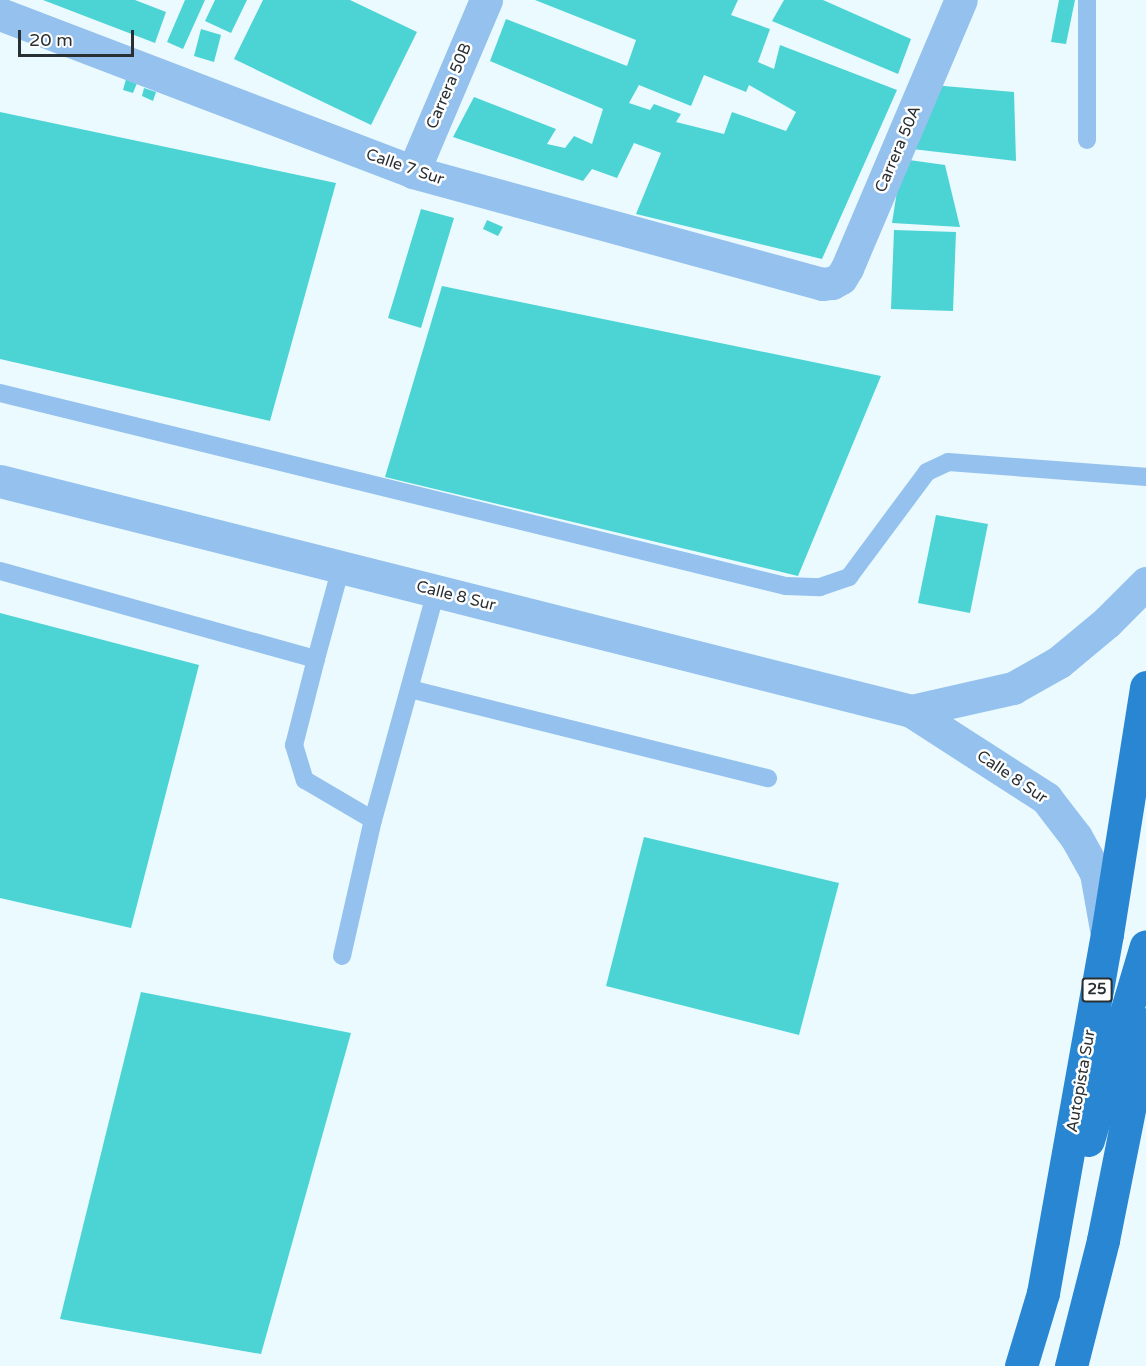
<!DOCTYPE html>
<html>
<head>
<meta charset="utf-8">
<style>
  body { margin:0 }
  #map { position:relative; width:1146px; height:1366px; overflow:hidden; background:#ebfaff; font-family:"Varela Round",sans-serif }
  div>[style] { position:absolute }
  .building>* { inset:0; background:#4cd4d5 }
  .service>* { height:18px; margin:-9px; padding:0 9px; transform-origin:9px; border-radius:9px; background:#94c1ed }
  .minor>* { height:33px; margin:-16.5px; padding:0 16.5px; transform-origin:16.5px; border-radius:16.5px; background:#94c1ed }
  .tertiary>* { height:33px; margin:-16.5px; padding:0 16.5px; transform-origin:16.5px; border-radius:16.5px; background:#94c1ed }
  .trunk>* { height:33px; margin:-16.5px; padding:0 16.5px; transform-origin:16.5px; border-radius:16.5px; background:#2886d2 }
  span { translate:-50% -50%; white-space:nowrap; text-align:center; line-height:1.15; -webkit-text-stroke:5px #fff; paint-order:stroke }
  .shield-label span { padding:2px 4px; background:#fff; border:2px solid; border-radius:4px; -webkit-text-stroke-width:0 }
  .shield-label { font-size:15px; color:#293033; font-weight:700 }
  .street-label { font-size:16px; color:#293033 }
  .scale { position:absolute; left:18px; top:30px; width:116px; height:27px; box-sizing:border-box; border:3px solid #293033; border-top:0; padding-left:8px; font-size:18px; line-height:21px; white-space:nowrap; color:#293033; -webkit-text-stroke:4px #fff; paint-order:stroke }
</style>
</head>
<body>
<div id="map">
  <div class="building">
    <div style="clip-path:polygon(43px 0,135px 0,166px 12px,155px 43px)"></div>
    <div style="clip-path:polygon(185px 0,205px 0,183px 49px,167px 42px)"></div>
    <div style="clip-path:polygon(215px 0,247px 0,231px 33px,205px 21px)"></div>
    <div style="clip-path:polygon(263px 0,350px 0,417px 32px,371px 125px,234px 59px)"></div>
    <div style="clip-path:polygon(evenodd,535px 0,738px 0,731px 15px,770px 29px,758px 62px,774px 69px,780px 45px,897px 90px,822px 259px,636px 214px,661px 153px,634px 143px,617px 178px,592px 169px,583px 181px,453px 137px,474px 97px,556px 129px,547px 144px,565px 148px,574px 136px,592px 144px,603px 109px,490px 61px,506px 19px,627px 66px,636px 40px,535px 0,704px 75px,746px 92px,749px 85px,796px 112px,786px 131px,732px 112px,724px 134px,676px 122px,681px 114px,654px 104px,650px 110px,629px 103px,639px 85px,691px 106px,704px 75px)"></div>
    <div style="clip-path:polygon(784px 0,823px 0,911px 39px,898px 74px,772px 21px)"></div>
    <div style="clip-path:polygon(1059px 0,1075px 0,1066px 44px,1051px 42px)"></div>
    <div style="clip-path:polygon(201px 29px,221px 35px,214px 62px,194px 56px)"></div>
    <div style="clip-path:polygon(126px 79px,137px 83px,133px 93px,123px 90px)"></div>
    <div style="clip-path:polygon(932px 85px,1014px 92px,1016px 161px,912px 149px)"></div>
    <div style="clip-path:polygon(144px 88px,156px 92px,153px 101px,142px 96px)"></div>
    <div style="clip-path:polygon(0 112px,336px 183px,270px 421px,0 359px)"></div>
    <div style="clip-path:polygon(902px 159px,945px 165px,960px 227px,892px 223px)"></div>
    <div style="clip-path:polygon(421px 209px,454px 218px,421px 328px,388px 318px)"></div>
    <div style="clip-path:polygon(487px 220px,503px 227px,498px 236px,483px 229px)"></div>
    <div style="clip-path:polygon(894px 230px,956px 232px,953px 311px,891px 309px)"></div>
    <div style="clip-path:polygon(442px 286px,881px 376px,798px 576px,385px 477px)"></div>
    <div style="clip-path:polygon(936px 515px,988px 524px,970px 613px,918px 603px)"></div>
    <div style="clip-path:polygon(0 613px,199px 665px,131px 928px,0 898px)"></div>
    <div style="clip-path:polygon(644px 837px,839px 883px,799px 1035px,606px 986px)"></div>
    <div style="clip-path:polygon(141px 992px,351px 1033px,261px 1354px,60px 1319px)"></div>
  </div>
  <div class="service">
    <div style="left:1087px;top:140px;width:140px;rotate:-90deg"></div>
    <div style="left:0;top:393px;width:809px;rotate:13.8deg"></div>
    <div style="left:786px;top:586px;width:34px;rotate:2deg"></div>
    <div style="left:820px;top:587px;width:31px;rotate:-19deg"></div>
    <div style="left:849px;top:577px;width:131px;rotate:-53.4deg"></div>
    <div style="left:927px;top:472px;width:23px;rotate:-25deg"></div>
    <div style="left:948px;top:462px;width:199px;rotate:4.3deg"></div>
    <div style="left:0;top:571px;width:328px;rotate:15.6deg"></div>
    <div style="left:316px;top:659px;width:95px;rotate:-74.8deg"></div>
    <div style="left:316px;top:659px;width:89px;rotate:104.3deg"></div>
    <div style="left:294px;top:745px;width:37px;rotate:73deg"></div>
    <div style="left:305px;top:780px;width:79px;rotate:30.5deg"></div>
    <div style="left:410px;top:689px;width:369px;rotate:14deg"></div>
    <div style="left:342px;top:956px;width:139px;rotate:-77.2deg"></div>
    <div style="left:373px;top:820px;width:238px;rotate:-74.6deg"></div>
  </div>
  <div class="minor">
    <div style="left:0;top:14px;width:442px;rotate:20.9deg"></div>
    <div style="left:413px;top:172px;width:424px;rotate:15.3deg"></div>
    <div style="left:822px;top:284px;width:10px;rotate:-6deg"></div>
    <div style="left:832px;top:283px;width:10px;rotate:-29deg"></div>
    <div style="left:841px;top:278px;width:12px;rotate:-59deg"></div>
    <div style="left:847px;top:268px;width:291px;rotate:-67deg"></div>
    <div style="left:413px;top:172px;width:187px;rotate:-67deg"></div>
  </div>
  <div class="tertiary">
    <div style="left:0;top:481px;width:940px;rotate:14.17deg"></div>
    <div style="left:911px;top:711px;width:161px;rotate:32.8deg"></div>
    <div style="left:1046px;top:798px;width:49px;rotate:52.4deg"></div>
    <div style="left:1076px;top:837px;width:41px;rotate:60.9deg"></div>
    <div style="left:1096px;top:873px;width:57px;rotate:79.9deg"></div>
    <div style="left:911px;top:711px;width:105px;rotate:-12.7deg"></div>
    <div style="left:1013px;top:688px;width:53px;rotate:-29.5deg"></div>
    <div style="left:1059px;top:662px;width:62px;rotate:-39.8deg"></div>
    <div style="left:1107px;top:622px;width:55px;rotate:-45deg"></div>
  </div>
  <div class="trunk">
    <div style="left:1088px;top:1140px;width:202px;rotate:-73.4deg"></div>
    <div style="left:1021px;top:1366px;width:76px;rotate:-73.2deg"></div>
    <div style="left:1043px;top:1293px;width:365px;rotate:-79.9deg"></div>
    <div style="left:1107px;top:934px;width:250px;rotate:-81deg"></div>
    <div style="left:1071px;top:1366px;width:130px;rotate:-75.7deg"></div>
    <div style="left:1103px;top:1240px;width:220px;rotate:-78.7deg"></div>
  </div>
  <div class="shield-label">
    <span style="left:1097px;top:990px">25</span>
  </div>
  <div class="street-label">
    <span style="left:449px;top:86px;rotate:-67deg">Carrera 50B</span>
    <span style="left:898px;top:149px;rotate:-67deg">Carrera 50A</span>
    <span style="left:405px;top:167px;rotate:19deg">Calle 7 Sur</span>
    <span style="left:456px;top:596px;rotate:14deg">Calle 8 Sur</span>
    <span style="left:1012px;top:777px;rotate:34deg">Calle 8 Sur</span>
    <span style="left:1081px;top:1081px;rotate:-80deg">Autopista Sur</span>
  </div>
  <div class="scale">20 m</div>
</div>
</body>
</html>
